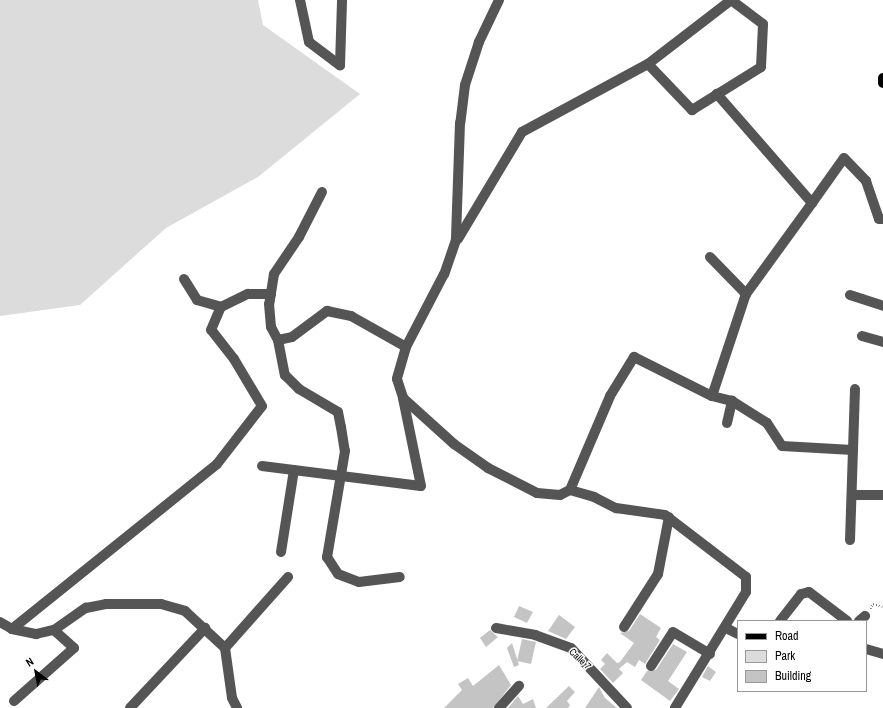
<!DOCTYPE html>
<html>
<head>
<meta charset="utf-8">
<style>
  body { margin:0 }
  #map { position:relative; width:883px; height:708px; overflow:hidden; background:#fff; font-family:"Archivo Narrow",sans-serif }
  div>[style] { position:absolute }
  .green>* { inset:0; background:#dcdcdc }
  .building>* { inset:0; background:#c4c4c4 }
  .path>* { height:1.5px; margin-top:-0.75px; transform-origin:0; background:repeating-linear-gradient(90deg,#777 0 1px,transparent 0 3px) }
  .minor>* { height:10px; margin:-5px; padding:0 5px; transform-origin:5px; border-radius:5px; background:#555 }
  .major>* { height:10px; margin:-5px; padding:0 5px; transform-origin:5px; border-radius:5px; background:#000 }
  span { translate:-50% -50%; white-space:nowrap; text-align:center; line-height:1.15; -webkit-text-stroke:3px #fff; paint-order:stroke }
  .street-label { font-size:10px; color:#000 }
  .legend { position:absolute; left:737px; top:620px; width:130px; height:72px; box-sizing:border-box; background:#fff; border:1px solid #999; margin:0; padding:5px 7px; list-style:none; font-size:12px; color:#000 }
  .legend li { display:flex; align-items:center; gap:8px; height:20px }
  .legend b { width:20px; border:1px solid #999 }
  .north { position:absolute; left:16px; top:652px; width:40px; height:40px; -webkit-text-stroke:3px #fff; paint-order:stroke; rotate:328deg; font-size:11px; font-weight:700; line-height:16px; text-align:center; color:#000 }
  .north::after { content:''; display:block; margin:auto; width:14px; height:18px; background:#000; clip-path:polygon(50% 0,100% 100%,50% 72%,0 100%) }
</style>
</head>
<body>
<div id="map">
  <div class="green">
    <div style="clip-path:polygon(0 0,258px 0,263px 25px,360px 94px,258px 177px,166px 228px,80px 305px,0 316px)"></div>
  </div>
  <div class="building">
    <div style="clip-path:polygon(519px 606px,533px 612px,527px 623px,514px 617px)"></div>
    <div style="clip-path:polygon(640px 614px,661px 628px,656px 637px,660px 640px,645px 664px,639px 660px,635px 667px,627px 662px,619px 669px,623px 673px,613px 683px,600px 669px,605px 664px,601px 660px,607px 653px,617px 663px,620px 662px,634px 643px,620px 633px,629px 631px)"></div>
    <div style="clip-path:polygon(559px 615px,575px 627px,566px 639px,548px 631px)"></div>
    <div style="clip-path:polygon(490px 630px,498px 637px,486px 647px,480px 638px)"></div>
    <div style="clip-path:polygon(522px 639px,536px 642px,531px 664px,517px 661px)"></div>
    <div style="clip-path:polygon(512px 643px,519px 665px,514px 667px,507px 648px)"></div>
    <div style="clip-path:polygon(673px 644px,687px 652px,668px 681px,679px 689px,670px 701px,641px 680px,647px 671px,656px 670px)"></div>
    <div style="clip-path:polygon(499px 665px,511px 685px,493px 708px,444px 708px,462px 690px,458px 684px,468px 678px,473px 686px)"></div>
    <div style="clip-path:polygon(708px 666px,716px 672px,710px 681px,702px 677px)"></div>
    <div style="clip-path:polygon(569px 686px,575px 692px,567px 701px,570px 705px,568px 708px,546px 708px)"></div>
    <div style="clip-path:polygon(599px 687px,605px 698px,617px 708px,585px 708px)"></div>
    <div style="clip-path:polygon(518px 696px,523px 704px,533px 699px,536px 708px,508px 708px)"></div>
  </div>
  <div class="path">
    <div style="left:870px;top:609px;width:6px;rotate:-59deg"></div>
    <div style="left:873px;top:604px;width:10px;rotate:17deg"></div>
  </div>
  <div class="minor">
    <div style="left:300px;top:0;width:43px;rotate:77.9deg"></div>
    <div style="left:309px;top:42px;width:39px;rotate:37deg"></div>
    <div style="left:340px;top:65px;width:65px;rotate:-88.2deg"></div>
    <div style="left:499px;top:0;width:47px;rotate:115.5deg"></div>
    <div style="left:479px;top:42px;width:45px;rotate:108deg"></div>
    <div style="left:465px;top:85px;width:38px;rotate:97deg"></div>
    <div style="left:460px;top:123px;width:117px;rotate:92deg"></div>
    <div style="left:456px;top:240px;width:36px;rotate:109deg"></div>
    <div style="left:444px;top:274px;width:82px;rotate:117.5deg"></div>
    <div style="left:406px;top:347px;width:33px;rotate:106deg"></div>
    <div style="left:397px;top:379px;width:20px;rotate:72deg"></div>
    <div style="left:403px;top:398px;width:69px;rotate:42deg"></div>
    <div style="left:454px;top:444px;width:42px;rotate:35.2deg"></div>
    <div style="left:488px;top:468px;width:55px;rotate:27deg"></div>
    <div style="left:537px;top:493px;width:23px;rotate:5deg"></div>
    <div style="left:560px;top:495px;width:11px;rotate:-27deg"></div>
    <div style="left:570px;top:490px;width:25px;rotate:16deg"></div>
    <div style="left:594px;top:497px;width:25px;rotate:27deg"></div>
    <div style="left:616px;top:508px;width:49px;rotate:8.1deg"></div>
    <div style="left:665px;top:515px;width:102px;rotate:37.4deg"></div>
    <div style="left:746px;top:577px;width:15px;rotate:90deg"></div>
    <div style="left:746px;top:592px;width:136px;rotate:121.5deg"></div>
    <div style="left:648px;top:64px;width:64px;rotate:46.3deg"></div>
    <div style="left:692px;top:110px;width:81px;rotate:-31.9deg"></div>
    <div style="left:761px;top:67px;width:43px;rotate:-87.3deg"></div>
    <div style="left:763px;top:24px;width:40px;rotate:-143deg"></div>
    <div style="left:322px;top:192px;width:51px;rotate:117.1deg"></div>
    <div style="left:299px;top:237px;width:45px;rotate:124deg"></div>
    <div style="left:274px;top:274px;width:30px;rotate:99deg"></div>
    <div style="left:269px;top:304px;width:23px;rotate:85deg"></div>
    <div style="left:271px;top:327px;width:15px;rotate:62deg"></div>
    <div style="left:278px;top:340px;width:14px;rotate:-12deg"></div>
    <div style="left:292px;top:337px;width:44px;rotate:-36.6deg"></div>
    <div style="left:327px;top:311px;width:25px;rotate:12deg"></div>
    <div style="left:351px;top:316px;width:63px;rotate:29.4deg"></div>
    <div style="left:812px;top:203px;width:55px;rotate:-54.6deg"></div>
    <div style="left:844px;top:158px;width:32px;rotate:46deg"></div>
    <div style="left:866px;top:181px;width:40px;rotate:71.1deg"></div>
    <div style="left:879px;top:219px;width:4px"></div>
    <div style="left:458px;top:239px;width:125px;rotate:-59.1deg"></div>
    <div style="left:522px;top:132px;width:143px;rotate:-28.4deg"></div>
    <div style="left:648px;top:64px;width:105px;rotate:-37.6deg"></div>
    <div style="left:710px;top:257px;width:52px;rotate:45.8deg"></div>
    <div style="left:184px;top:279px;width:25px;rotate:58deg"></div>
    <div style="left:197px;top:300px;width:25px;rotate:16deg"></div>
    <div style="left:850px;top:295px;width:35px;rotate:18deg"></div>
    <div style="left:862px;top:336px;width:22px;rotate:16deg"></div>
    <div style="left:278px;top:340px;width:36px;rotate:79deg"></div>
    <div style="left:285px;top:375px;width:20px;rotate:45deg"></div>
    <div style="left:299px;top:389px;width:45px;rotate:30.5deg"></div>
    <div style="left:338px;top:412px;width:15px;rotate:79deg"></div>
    <div style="left:341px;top:427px;width:24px;rotate:81deg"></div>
    <div style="left:345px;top:451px;width:108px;rotate:99.6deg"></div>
    <div style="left:327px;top:557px;width:20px;rotate:57deg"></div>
    <div style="left:338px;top:574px;width:22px;rotate:21deg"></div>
    <div style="left:359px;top:582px;width:41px;rotate:-7deg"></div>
    <div style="left:712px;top:396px;width:108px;rotate:-71.6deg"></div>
    <div style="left:746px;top:294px;width:112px;rotate:-54deg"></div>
    <div style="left:812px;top:203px;width:145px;rotate:-131.1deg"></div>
    <div style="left:727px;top:423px;width:23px;rotate:-77deg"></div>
    <div style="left:262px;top:466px;width:160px;rotate:7.2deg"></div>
    <div style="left:421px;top:486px;width:90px;rotate:-101.6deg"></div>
    <div style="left:570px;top:490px;width:102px;rotate:-66.9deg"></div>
    <div style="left:610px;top:396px;width:46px;rotate:-58.4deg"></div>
    <div style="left:634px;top:357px;width:87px;rotate:26.6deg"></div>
    <div style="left:712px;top:396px;width:21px;rotate:14deg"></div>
    <div style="left:732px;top:401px;width:41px;rotate:32.2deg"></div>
    <div style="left:767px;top:423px;width:27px;rotate:57deg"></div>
    <div style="left:782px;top:446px;width:71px;rotate:3.2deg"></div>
    <div style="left:852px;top:495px;width:31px"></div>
    <div style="left:850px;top:540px;width:151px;rotate:-88.1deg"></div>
    <div style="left:281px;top:552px;width:83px;rotate:-81deg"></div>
    <div style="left:780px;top:621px;width:34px;rotate:-52deg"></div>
    <div style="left:801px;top:594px;width:8px;rotate:-14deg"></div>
    <div style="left:809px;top:592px;width:48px;rotate:37.3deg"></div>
    <div style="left:859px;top:621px;width:8px;rotate:-40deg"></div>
    <div style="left:0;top:622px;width:14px;rotate:30deg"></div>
    <div style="left:12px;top:629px;width:25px;rotate:12deg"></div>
    <div style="left:36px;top:634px;width:18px;rotate:-13deg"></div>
    <div style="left:54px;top:630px;width:39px;rotate:-35deg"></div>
    <div style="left:86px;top:608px;width:20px;rotate:-11deg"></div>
    <div style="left:106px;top:604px;width:55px"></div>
    <div style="left:161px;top:604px;width:25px;rotate:16deg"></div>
    <div style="left:185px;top:611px;width:54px;rotate:42.8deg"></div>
    <div style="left:225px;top:648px;width:50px;rotate:82deg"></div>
    <div style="left:232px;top:698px;width:11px;rotate:63deg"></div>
    <div style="left:624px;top:627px;width:63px;rotate:-57.3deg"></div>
    <div style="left:658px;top:574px;width:58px;rotate:-79.1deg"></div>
    <div style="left:496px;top:628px;width:40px;rotate:10deg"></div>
    <div style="left:535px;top:635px;width:38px;rotate:20deg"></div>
    <div style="left:571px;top:648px;width:82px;rotate:47deg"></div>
    <div style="left:726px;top:628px;width:13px;rotate:27deg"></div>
    <div style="left:12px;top:629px;width:263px;rotate:-38.8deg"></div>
    <div style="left:217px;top:464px;width:73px;rotate:-52.2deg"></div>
    <div style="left:262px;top:406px;width:55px;rotate:-120.8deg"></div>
    <div style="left:234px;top:359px;width:37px;rotate:-128deg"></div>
    <div style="left:211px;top:330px;width:25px;rotate:-67deg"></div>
    <div style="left:221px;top:307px;width:30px;rotate:-26deg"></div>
    <div style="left:248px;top:294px;width:23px"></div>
    <div style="left:225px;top:648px;width:95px;rotate:-48.4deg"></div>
    <div style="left:866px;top:649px;width:18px;rotate:16deg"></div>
    <div style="left:651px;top:666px;width:40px;rotate:-57.1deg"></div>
    <div style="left:673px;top:632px;width:43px;rotate:30.7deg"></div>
    <div style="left:14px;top:701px;width:80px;rotate:-41.5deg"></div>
    <div style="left:74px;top:648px;width:27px;rotate:-138deg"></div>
    <div style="left:130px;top:708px;width:110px;rotate:-46.8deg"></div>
    <div style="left:499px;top:708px;width:30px;rotate:-48deg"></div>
  </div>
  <div class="major">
    <div style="left:883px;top:78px;width:5px;rotate:90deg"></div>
  </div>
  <div class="street-label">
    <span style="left:580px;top:659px;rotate:44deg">Calle 7</span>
  </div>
  <ul class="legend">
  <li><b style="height:5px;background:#000"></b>Road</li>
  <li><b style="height:11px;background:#dcdcdc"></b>Park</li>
  <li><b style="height:11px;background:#c4c4c4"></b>Building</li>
  </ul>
  <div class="north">N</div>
</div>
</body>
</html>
